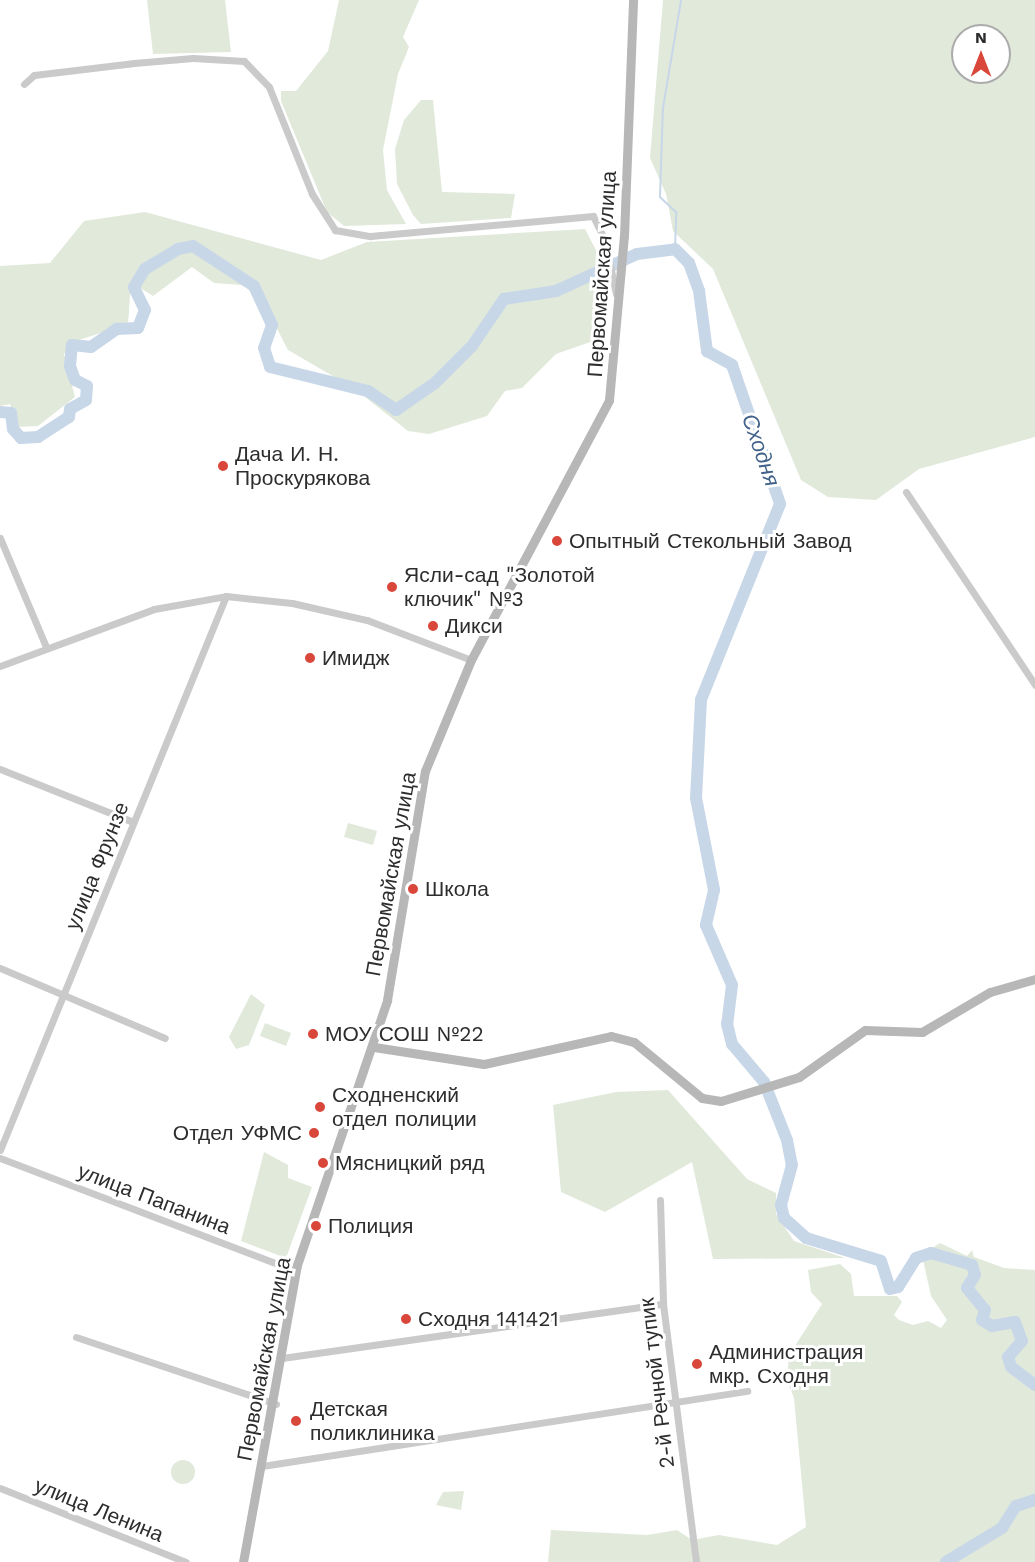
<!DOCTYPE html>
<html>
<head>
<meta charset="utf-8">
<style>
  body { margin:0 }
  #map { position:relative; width:1035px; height:1562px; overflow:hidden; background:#fff; font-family:"Work Sans",sans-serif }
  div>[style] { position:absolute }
  .green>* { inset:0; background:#e1e9db }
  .round { border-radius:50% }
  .stream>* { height:2px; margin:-1px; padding:0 1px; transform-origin:1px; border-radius:1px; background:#c8d7e8 }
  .river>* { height:12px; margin:-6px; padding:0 6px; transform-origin:6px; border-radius:6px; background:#c8d7e8 }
  .street>* { height:7px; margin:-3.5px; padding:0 3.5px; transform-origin:3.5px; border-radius:3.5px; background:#cacaca }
  .secondary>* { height:9px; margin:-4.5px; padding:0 4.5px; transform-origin:4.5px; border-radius:4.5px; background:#b7b7b7 }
  .dots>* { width:16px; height:16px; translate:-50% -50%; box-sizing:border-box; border:3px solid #fff; border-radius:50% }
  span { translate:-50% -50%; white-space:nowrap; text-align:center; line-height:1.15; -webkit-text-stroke:6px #fff; paint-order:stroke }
  .street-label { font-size:21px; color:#2d2d2d }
  .poi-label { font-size:21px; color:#2d2d2d }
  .left { translate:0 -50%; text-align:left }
  .right { translate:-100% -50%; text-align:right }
  .water-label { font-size:22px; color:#416289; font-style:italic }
  .north { position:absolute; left:951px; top:24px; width:60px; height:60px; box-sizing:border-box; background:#fff; border:2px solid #ababab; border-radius:50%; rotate:0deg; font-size:16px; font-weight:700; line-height:24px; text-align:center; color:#2d2d2d }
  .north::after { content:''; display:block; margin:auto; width:21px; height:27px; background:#d9463a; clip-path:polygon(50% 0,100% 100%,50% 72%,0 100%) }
</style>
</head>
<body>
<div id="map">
  <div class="green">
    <div style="clip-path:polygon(147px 0,225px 0,231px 52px,153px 54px)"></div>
    <div style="clip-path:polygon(339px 0,419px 0,403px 37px,409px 47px,398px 74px,383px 150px,387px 190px,406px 224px,344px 226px,327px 212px,281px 101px,281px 91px,296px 91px,328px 51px)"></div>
    <div style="clip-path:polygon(evenodd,663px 0,1035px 0,1035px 437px,919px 469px,876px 500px,828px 497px,801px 480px,713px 269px,673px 231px,666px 194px,650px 158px,663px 0,963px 36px,999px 36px,999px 72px,963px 72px,963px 36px)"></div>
    <div style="clip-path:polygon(421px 100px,433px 100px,442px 192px,515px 194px,511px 218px,421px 224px,413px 215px,397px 184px,395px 149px,404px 120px)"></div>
    <div style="clip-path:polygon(145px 212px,321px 260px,367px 242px,585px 229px,602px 262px,609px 297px,592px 327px,596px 340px,556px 354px,522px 388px,505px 391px,487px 416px,429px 434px,408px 431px,355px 389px,288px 350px,255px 286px,214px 283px,192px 267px,153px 296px,131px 282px,128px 324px,79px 340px,64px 354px,75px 397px,38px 426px,17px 427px,10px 404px,0 406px,0 266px,50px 263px,84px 221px)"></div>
    <div style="clip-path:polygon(348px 823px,377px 831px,373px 845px,344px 837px)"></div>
    <div style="clip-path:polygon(251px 994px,265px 1005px,249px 1045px,236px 1049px,229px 1037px)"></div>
    <div style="clip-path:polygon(265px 1023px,291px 1033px,286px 1046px,260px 1036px)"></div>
    <div style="clip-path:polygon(668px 1090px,747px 1179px,776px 1193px,776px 1214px,794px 1241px,845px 1258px,713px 1259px,692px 1162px,605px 1212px,561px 1192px,553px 1105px,616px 1092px)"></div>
    <div style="clip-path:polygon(264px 1152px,288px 1165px,288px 1178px,312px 1187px,286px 1258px,241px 1241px)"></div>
    <div style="clip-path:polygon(940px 1243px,967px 1256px,972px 1250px,974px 1257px,1004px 1268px,1035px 1270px,1035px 1562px,548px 1562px,551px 1530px,647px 1535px,677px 1530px,692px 1540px,719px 1535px,777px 1545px,806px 1527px,794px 1398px,787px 1379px,789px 1355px,822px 1304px,811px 1292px,808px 1270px,840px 1264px,851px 1274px,854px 1296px,897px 1296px,902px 1302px,894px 1315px,899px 1320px,913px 1325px,928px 1321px,941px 1328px,947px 1320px,931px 1296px,922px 1255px)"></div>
    <div class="round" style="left:171px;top:1460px;width:24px;height:24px"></div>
    <div style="clip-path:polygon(464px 1491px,461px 1510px,436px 1505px,443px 1492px)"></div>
  </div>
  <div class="stream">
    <div style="left:675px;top:249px;width:37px;rotate:-88deg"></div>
    <div style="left:676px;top:212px;width:22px;rotate:-137deg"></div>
    <div style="left:660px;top:197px;width:89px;rotate:-88.1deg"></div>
    <div style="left:663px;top:108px;width:109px;rotate:-80.5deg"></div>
  </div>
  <div class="river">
    <div style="left:0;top:412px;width:11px;rotate:5deg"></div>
    <div style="left:11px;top:413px;width:16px;rotate:83deg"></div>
    <div style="left:13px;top:429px;width:12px;rotate:48deg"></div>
    <div style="left:21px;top:438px;width:17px;rotate:-3deg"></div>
    <div style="left:38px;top:437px;width:37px;rotate:-33deg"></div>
    <div style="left:69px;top:417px;width:8px;rotate:-83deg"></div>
    <div style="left:70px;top:409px;width:18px;rotate:-29deg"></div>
    <div style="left:86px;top:400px;width:14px;rotate:-86deg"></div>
    <div style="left:87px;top:386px;width:13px;rotate:-153deg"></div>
    <div style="left:75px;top:380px;width:15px;rotate:-110deg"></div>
    <div style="left:70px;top:366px;width:21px;rotate:-85deg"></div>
    <div style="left:72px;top:345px;width:19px;rotate:6deg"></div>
    <div style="left:91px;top:347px;width:32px;rotate:-35deg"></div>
    <div style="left:117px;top:329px;width:21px;rotate:-3deg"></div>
    <div style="left:138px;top:328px;width:19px;rotate:-69deg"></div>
    <div style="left:145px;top:310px;width:25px;rotate:-116deg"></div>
    <div style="left:134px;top:287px;width:21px;rotate:-59deg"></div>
    <div style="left:145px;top:269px;width:39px;rotate:-31deg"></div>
    <div style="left:178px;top:249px;width:15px;rotate:-11deg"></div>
    <div style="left:193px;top:246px;width:73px;rotate:33.3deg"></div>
    <div style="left:254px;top:286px;width:43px;rotate:65.2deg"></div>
    <div style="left:272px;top:325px;width:24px;rotate:109deg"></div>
    <div style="left:264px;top:348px;width:20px;rotate:72deg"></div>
    <div style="left:270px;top:367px;width:101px;rotate:13.8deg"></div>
    <div style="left:368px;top:391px;width:34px;rotate:34deg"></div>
    <div style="left:396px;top:410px;width:47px;rotate:-34.7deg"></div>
    <div style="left:435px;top:383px;width:52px;rotate:-45deg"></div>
    <div style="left:472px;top:346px;width:57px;rotate:-55.8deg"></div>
    <div style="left:504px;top:299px;width:53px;rotate:-8.7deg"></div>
    <div style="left:556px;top:291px;width:89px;rotate:-24.6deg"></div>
    <div style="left:637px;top:254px;width:38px;rotate:-7deg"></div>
    <div style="left:675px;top:249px;width:20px;rotate:45deg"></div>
    <div style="left:689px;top:263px;width:30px;rotate:70deg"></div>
    <div style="left:699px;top:291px;width:61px;rotate:82.4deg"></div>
    <div style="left:707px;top:351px;width:29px;rotate:29deg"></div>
    <div style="left:732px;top:365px;width:147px;rotate:70.9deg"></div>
    <div style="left:780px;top:504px;width:211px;rotate:112deg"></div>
    <div style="left:701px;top:700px;width:98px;rotate:92.9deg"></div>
    <div style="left:696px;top:798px;width:94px;rotate:78.9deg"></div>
    <div style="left:714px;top:890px;width:36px;rotate:103deg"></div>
    <div style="left:706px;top:925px;width:65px;rotate:66.6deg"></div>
    <div style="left:732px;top:985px;width:39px;rotate:97deg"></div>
    <div style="left:727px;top:1024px;width:21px;rotate:76deg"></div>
    <div style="left:732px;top:1044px;width:50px;rotate:49.9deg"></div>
    <div style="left:764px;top:1082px;width:62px;rotate:68.4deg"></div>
    <div style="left:787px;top:1140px;width:25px;rotate:79deg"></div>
    <div style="left:792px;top:1165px;width:41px;rotate:105.4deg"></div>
    <div style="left:781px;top:1205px;width:13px;rotate:77deg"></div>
    <div style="left:784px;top:1218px;width:30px;rotate:42deg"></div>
    <div style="left:806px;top:1238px;width:78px;rotate:17deg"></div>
    <div style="left:881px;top:1261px;width:29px;rotate:72deg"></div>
    <div style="left:890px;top:1289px;width:8px;rotate:-14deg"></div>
    <div style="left:898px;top:1287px;width:34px;rotate:-58deg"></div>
    <div style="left:916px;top:1258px;width:16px;rotate:-18deg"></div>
    <div style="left:931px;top:1253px;width:43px;rotate:16.3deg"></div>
    <div style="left:972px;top:1265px;width:10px;rotate:73deg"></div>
    <div style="left:975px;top:1275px;width:15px;rotate:122deg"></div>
    <div style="left:967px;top:1288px;width:28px;rotate:51deg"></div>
    <div style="left:985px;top:1310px;width:10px;rotate:107deg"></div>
    <div style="left:982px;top:1320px;width:12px;rotate:31deg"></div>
    <div style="left:992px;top:1326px;width:23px;rotate:-10deg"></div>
    <div style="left:1015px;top:1322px;width:20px;rotate:70deg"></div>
    <div style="left:1022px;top:1341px;width:21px;rotate:131deg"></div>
    <div style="left:1008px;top:1357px;width:10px;rotate:73deg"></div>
    <div style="left:1011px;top:1367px;width:30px;rotate:37deg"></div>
    <div style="left:946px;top:1562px;width:66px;rotate:-31.3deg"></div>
    <div style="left:1002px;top:1528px;width:26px;rotate:-58deg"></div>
    <div style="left:1016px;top:1506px;width:20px;rotate:-18deg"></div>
  </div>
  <div class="street">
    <div style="left:24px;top:84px;width:13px;rotate:-42deg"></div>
    <div style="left:34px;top:75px;width:101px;rotate:-6.8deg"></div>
    <div style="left:134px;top:63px;width:59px;rotate:-4.8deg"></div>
    <div style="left:193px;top:58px;width:51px;rotate:3.4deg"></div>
    <div style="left:244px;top:61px;width:36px;rotate:46deg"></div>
    <div style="left:269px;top:87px;width:115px;rotate:68.1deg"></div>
    <div style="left:312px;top:194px;width:43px;rotate:57.4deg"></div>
    <div style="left:335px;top:230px;width:36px;rotate:10deg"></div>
    <div style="left:370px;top:236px;width:224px;rotate:-5.1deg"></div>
    <div style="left:593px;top:216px;width:28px;rotate:64deg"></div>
    <div style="left:605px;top:241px;width:54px;rotate:78.3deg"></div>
    <div style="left:906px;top:492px;width:232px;rotate:56.2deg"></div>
    <div style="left:0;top:538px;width:118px;rotate:67.1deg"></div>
    <div style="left:0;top:666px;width:164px;rotate:-20.3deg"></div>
    <div style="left:154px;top:609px;width:73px;rotate:-10.2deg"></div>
    <div style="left:226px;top:596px;width:66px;rotate:6.1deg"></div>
    <div style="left:292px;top:603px;width:77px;rotate:12.8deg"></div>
    <div style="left:367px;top:620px;width:111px;rotate:21deg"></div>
    <div style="left:0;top:769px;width:143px;rotate:21.7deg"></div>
    <div style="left:0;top:968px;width:179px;rotate:23deg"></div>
    <div style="left:0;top:1150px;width:598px;rotate:-67.81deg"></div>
    <div style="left:0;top:1158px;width:317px;rotate:20.9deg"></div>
    <div style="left:660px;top:1200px;width:104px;rotate:88.3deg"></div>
    <div style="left:663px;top:1304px;width:260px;rotate:82.7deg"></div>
    <div style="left:76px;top:1337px;width:211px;rotate:18.5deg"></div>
    <div style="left:282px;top:1358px;width:385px;rotate:-8.1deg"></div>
    <div style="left:262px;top:1466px;width:491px;rotate:-8.8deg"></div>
    <div style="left:0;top:1488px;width:200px;rotate:21.7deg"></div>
  </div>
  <div class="secondary">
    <div style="left:374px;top:1047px;width:111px;rotate:8.8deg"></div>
    <div style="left:484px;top:1064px;width:130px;rotate:-12.4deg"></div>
    <div style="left:611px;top:1036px;width:24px;rotate:15deg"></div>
    <div style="left:634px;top:1042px;width:88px;rotate:39.5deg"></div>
    <div style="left:702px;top:1098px;width:19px;rotate:9deg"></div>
    <div style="left:721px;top:1101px;width:82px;rotate:-17.1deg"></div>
    <div style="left:799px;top:1077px;width:81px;rotate:-35.5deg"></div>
    <div style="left:865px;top:1030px;width:57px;rotate:2deg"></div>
    <div style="left:922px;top:1032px;width:79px;rotate:-30.5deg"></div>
    <div style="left:990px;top:992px;width:47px;rotate:-16.1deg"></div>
    <div style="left:243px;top:1562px;width:302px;rotate:-79.7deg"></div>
    <div style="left:297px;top:1265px;width:280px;rotate:-71.2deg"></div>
    <div style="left:387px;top:1000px;width:232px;rotate:-80.6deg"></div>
    <div style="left:425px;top:771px;width:120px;rotate:-67.5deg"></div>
    <div style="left:471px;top:660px;width:294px;rotate:-62deg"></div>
    <div style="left:609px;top:400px;width:165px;rotate:-84.8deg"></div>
    <div style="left:624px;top:236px;width:236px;rotate:-87.8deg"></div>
  </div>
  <div class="dots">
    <div style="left:223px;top:466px;background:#d9463a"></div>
    <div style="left:557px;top:541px;background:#d9463a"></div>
    <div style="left:392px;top:587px;background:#d9463a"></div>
    <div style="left:433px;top:626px;background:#d9463a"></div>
    <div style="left:310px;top:658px;background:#d9463a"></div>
    <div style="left:413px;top:889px;background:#d9463a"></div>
    <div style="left:313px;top:1034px;background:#d9463a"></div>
    <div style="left:320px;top:1107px;background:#d9463a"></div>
    <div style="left:314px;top:1133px;background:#d9463a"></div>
    <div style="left:323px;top:1163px;background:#d9463a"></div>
    <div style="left:316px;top:1226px;background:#d9463a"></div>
    <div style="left:406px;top:1319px;background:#d9463a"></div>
    <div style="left:697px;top:1364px;background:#d9463a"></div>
    <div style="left:296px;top:1421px;background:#d9463a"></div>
  </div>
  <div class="street-label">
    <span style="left:602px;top:274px;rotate:-86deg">Первомайская улица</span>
    <span style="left:97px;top:866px;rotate:-68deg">улица Фрунзе</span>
    <span style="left:391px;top:874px;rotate:-80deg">Первомайская улица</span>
    <span style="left:154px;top:1199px;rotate:21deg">улица Папанина</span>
    <span style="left:264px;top:1359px;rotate:-79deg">Первомайская улица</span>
    <span style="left:657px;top:1383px;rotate:-97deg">2-й Речной тупик</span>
    <span style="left:99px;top:1510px;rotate:22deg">улица Ленина</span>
  </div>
  <div class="poi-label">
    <span class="left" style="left:235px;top:466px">Дача И. Н.<br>Проскурякова</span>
    <span class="left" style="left:569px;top:541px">Опытный Стекольный Завод</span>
    <span class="left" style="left:404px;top:587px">Ясли-сад "Золотой<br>ключик" №3</span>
    <span class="left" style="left:445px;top:626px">Дикси</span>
    <span class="left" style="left:322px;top:658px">Имидж</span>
    <span class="left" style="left:425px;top:889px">Школа</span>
    <span class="left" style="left:325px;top:1034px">МОУ СОШ №22</span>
    <span class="left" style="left:332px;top:1107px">Сходненский<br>отдел полиции</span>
    <span class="right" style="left:302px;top:1133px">Отдел УФМС</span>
    <span class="left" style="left:335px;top:1163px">Мясницкий ряд</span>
    <span class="left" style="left:328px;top:1226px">Полиция</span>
    <span class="left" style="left:418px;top:1319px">Сходня 141421</span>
    <span class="left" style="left:709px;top:1364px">Администрация<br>мкр. Сходня</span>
    <span class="left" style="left:310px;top:1421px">Детская<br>поликлиника</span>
  </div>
  <div class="water-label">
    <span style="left:761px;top:450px;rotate:71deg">Сходня</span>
  </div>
  <div class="north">N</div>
</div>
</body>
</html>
